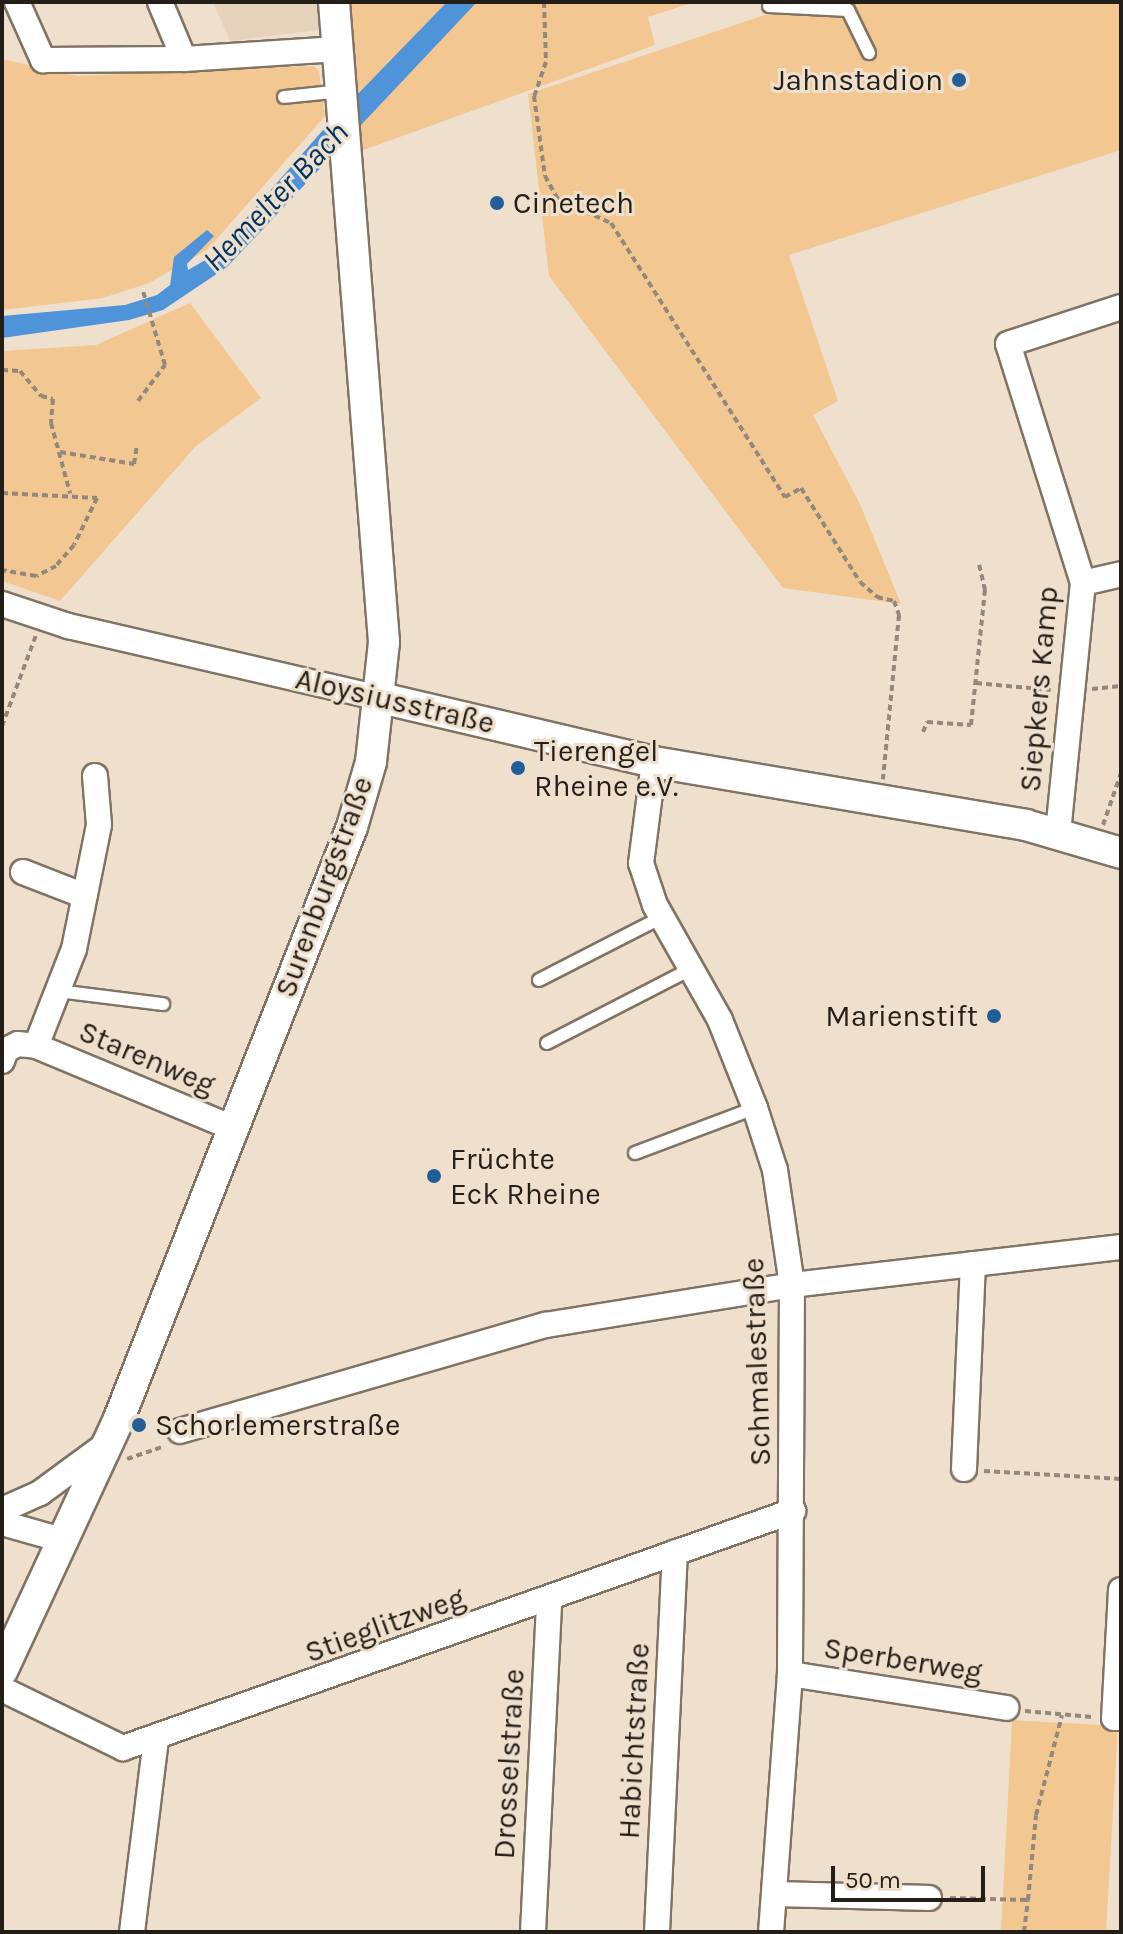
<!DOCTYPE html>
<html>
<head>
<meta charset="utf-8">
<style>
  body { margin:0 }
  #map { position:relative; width:1123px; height:1934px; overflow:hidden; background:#efe0ce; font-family:Karla,sans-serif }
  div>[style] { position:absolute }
  .built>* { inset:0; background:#e6d3bb }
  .green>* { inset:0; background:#f2c791 }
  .water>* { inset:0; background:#4f94d9 }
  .path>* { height:4px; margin-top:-2px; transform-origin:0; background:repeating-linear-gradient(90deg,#93887b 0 6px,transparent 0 10px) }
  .roads { filter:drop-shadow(2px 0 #807363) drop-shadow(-2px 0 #807363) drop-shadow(0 2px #807363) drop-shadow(0 -2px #807363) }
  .service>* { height:12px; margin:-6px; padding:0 6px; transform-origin:6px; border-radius:6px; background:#fff }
  .minor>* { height:24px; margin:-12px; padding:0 12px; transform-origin:12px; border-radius:12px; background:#fff }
  .tertiary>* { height:30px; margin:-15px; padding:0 15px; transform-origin:15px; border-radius:15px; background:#fff }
  .dots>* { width:22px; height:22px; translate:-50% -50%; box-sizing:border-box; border:4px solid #efe0ce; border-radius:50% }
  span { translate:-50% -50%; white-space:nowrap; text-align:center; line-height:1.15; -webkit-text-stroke:6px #efe0ce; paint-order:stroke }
  .poi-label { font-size:30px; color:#241e18 }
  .right { translate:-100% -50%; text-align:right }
  .left { translate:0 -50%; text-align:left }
  .street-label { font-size:30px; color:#241e18 }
  .water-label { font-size:32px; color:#00335f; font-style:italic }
  .frame { position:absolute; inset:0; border:4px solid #241e18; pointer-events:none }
  .scale { position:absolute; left:831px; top:1866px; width:154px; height:36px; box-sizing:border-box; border:4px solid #241e18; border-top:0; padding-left:10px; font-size:24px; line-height:28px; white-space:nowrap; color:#241e18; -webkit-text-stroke:6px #efe0ce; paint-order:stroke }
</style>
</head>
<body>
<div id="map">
  <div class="built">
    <div style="clip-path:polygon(213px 2px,317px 2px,319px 30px,230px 41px)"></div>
  </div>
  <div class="green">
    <div style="clip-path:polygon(347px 2px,695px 2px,648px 17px,655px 45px,355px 153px)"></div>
    <div style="clip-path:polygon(775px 2px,1121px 2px,1121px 150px,789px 255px,838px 401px,813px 415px,860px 504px,901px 604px,783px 588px,549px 276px,528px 94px,777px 11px)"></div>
    <div style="clip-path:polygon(2px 59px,77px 76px,314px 66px,319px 71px,325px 116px,207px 250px,149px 283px,103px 298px,2px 310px)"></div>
    <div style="clip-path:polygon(190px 303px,261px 398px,196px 446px,60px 601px,2px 581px,2px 351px,96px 345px)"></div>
    <div style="clip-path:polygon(1012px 1720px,1118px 1726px,1106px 1932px,1001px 1932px)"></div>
  </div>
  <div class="water">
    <div style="clip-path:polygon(447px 2px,477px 2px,227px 267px,163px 310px,129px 320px,2px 338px,2px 316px,125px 305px,157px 295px,170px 285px,174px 257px,207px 230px,214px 236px,187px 264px,188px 270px,214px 255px,323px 130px)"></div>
  </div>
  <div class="path">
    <div style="left:544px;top:2px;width:60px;rotate:88.1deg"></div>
    <div style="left:546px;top:62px;width:36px;rotate:109deg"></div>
    <div style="left:534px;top:96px;width:81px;rotate:82.2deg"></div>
    <div style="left:545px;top:176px;width:26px;rotate:61deg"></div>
    <div style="left:558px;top:199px;width:58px;rotate:24.4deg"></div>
    <div style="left:611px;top:223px;width:325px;rotate:57.6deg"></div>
    <div style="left:785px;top:497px;width:18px;rotate:-29deg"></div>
    <div style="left:801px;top:488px;width:111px;rotate:57.9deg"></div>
    <div style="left:860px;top:582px;width:23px;rotate:41deg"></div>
    <div style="left:877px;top:597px;width:17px;rotate:13deg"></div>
    <div style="left:894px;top:601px;width:15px;rotate:70deg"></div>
    <div style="left:899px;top:615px;width:165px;rotate:95.6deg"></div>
    <div style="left:2px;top:370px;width:18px;rotate:3deg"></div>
    <div style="left:20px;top:371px;width:33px;rotate:50deg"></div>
    <div style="left:41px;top:396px;width:12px;rotate:14deg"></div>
    <div style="left:53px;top:399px;width:24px;rotate:95deg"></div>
    <div style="left:51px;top:423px;width:73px;rotate:74.8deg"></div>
    <div style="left:138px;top:401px;width:45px;rotate:-53.1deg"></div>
    <div style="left:165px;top:365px;width:77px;rotate:-106.6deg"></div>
    <div style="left:60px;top:452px;width:75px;rotate:9.2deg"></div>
    <div style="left:134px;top:464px;width:20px;rotate:-81deg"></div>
    <div style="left:2px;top:493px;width:95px;rotate:3deg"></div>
    <div style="left:97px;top:498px;width:52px;rotate:116.1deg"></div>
    <div style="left:74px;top:545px;width:28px;rotate:131deg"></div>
    <div style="left:56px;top:566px;width:22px;rotate:153deg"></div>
    <div style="left:36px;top:576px;width:35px;rotate:-170deg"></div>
    <div style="left:976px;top:683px;width:75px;rotate:5.3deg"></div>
    <div style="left:1092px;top:689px;width:29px;rotate:-6deg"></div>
    <div style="left:2px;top:726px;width:97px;rotate:-69.5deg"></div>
    <div style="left:923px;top:732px;width:11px;rotate:-68deg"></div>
    <div style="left:927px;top:722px;width:44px;rotate:3.9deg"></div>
    <div style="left:971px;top:725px;width:136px;rotate:-84.1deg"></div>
    <div style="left:985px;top:590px;width:26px;rotate:-103deg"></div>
    <div style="left:1103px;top:825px;width:55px;rotate:-70.9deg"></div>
    <div style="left:127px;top:1459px;width:39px;rotate:-19deg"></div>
    <div style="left:984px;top:1471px;width:137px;rotate:3.3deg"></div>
    <div style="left:1025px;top:1711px;width:67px;rotate:5.1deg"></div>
    <div style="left:950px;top:1898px;width:78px;rotate:1.5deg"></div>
    <div style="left:1028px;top:1900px;width:85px;rotate:-84.6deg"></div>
    <div style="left:1036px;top:1815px;width:103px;rotate:-75.4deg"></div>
    <div style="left:1024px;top:1932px;width:32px;rotate:-83deg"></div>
  </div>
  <div class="roads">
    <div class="service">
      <div style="left:769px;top:6px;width:79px;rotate:2.9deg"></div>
      <div style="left:848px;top:10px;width:48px;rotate:64deg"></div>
      <div style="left:284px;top:97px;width:57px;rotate:-6deg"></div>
      <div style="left:539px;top:980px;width:138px;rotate:-27.1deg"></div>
      <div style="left:58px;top:991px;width:106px;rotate:7.1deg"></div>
      <div style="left:547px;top:1043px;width:162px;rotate:-27.2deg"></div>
      <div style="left:635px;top:1153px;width:128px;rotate:-20.6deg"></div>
    </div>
    <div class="minor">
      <div style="left:17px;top:2px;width:64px;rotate:65.9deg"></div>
      <div style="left:43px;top:60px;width:141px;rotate:-0.4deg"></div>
      <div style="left:184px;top:59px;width:154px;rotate:-3.7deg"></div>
      <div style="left:160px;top:2px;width:62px;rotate:67.2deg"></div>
      <div style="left:1083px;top:583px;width:39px;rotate:-13deg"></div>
      <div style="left:2px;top:604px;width:70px;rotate:18.4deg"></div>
      <div style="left:68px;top:626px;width:321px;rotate:13deg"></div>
      <div style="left:654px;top:762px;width:102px;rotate:97.3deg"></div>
      <div style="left:641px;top:863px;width:44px;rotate:71.6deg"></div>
      <div style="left:655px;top:905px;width:132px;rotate:60.5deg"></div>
      <div style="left:720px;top:1020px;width:95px;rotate:68.3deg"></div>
      <div style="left:755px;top:1108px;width:65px;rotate:72.1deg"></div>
      <div style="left:775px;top:1170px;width:116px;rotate:81.6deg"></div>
      <div style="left:792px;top:1285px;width:389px;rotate:90.3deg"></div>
      <div style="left:790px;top:1674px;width:259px;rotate:94.2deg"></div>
      <div style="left:95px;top:776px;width:49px;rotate:85.3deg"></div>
      <div style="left:99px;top:825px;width:126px;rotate:101.4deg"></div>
      <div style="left:74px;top:949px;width:104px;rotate:111.4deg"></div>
      <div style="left:36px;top:1046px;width:213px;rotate:22.6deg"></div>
      <div style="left:1058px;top:833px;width:251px;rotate:-84.3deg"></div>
      <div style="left:1083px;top:583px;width:250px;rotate:-107.4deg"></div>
      <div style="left:1008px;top:344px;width:119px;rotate:-18.1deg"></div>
      <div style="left:23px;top:872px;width:66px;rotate:21.2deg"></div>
      <div style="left:2px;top:1061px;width:12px;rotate:-70deg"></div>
      <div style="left:6px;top:1050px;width:13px;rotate:-27deg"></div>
      <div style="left:18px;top:1044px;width:18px;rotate:6deg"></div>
      <div style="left:180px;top:1431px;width:381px;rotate:-16.2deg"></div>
      <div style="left:546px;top:1325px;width:249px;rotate:-9.2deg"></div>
      <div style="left:792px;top:1285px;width:331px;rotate:-6.6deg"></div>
      <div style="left:964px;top:1469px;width:205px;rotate:-87.5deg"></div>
      <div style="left:2px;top:1510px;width:42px;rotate:-24.1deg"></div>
      <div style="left:40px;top:1493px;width:84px;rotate:-36.3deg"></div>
      <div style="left:2px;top:1523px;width:66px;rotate:15.9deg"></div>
      <div style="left:1121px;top:1590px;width:128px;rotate:93.1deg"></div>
      <div style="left:1114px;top:1718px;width:7px"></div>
      <div style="left:790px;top:1674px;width:219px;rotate:8.9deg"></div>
      <div style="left:2px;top:1689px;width:135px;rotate:26deg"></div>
      <div style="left:123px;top:1748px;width:711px;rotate:-19.48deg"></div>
      <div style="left:776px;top:1894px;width:153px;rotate:1.5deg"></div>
      <div style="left:132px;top:1932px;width:193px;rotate:-82.9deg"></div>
      <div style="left:533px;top:1932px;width:332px;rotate:-87.2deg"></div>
      <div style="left:657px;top:1932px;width:380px;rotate:-87.3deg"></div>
    </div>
    <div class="tertiary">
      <div style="left:381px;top:698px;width:280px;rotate:13.2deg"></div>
      <div style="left:654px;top:762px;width:377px;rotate:9.6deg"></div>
      <div style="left:1026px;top:825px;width:99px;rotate:16.4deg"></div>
      <div style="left:2px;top:1671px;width:276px;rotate:-65.1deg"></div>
      <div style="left:118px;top:1421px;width:638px;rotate:-68.5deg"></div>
      <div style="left:352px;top:827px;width:68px;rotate:-73.7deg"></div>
      <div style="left:371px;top:762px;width:121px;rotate:-83.8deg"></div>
      <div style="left:384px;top:642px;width:642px;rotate:-94.47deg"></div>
    </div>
  </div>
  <div class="dots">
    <div style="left:959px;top:80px;background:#245e96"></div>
    <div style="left:497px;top:203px;background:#245e96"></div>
    <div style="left:518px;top:768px;background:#245e96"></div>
    <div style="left:994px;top:1016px;background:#245e96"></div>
    <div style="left:434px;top:1176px;background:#245e96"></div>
    <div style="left:139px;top:1425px;background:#245e96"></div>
  </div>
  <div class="poi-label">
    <span class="right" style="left:943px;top:80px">Jahnstadion</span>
    <span class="left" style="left:513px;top:203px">Cinetech</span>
    <span class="left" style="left:534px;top:768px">Tierengel<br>Rheine e.V.</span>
    <span class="right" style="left:978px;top:1016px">Marienstift</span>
    <span class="left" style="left:450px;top:1176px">Früchte<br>Eck Rheine</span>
    <span class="left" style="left:155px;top:1425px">Schorlemerstraße</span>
  </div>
  <div class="street-label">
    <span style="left:1039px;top:689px;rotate:-85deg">Siepkers Kamp</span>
    <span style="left:395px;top:701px;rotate:13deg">Aloysiusstraße</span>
    <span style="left:324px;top:887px;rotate:-70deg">Surenburgstraße</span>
    <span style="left:147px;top:1058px;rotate:23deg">Starenweg</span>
    <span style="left:757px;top:1362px;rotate:-92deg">Schmalestraße</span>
    <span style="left:385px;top:1625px;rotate:-20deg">Stieglitzweg</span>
    <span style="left:903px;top:1660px;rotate:9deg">Sperberweg</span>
    <span style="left:634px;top:1741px;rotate:-87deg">Habichtstraße</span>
    <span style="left:509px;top:1764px;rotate:-87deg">Drosselstraße</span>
  </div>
  <div class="water-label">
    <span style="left:276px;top:197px;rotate:-46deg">Hemelter Bach</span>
  </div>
  <div class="frame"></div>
  <div class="scale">50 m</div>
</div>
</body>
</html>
